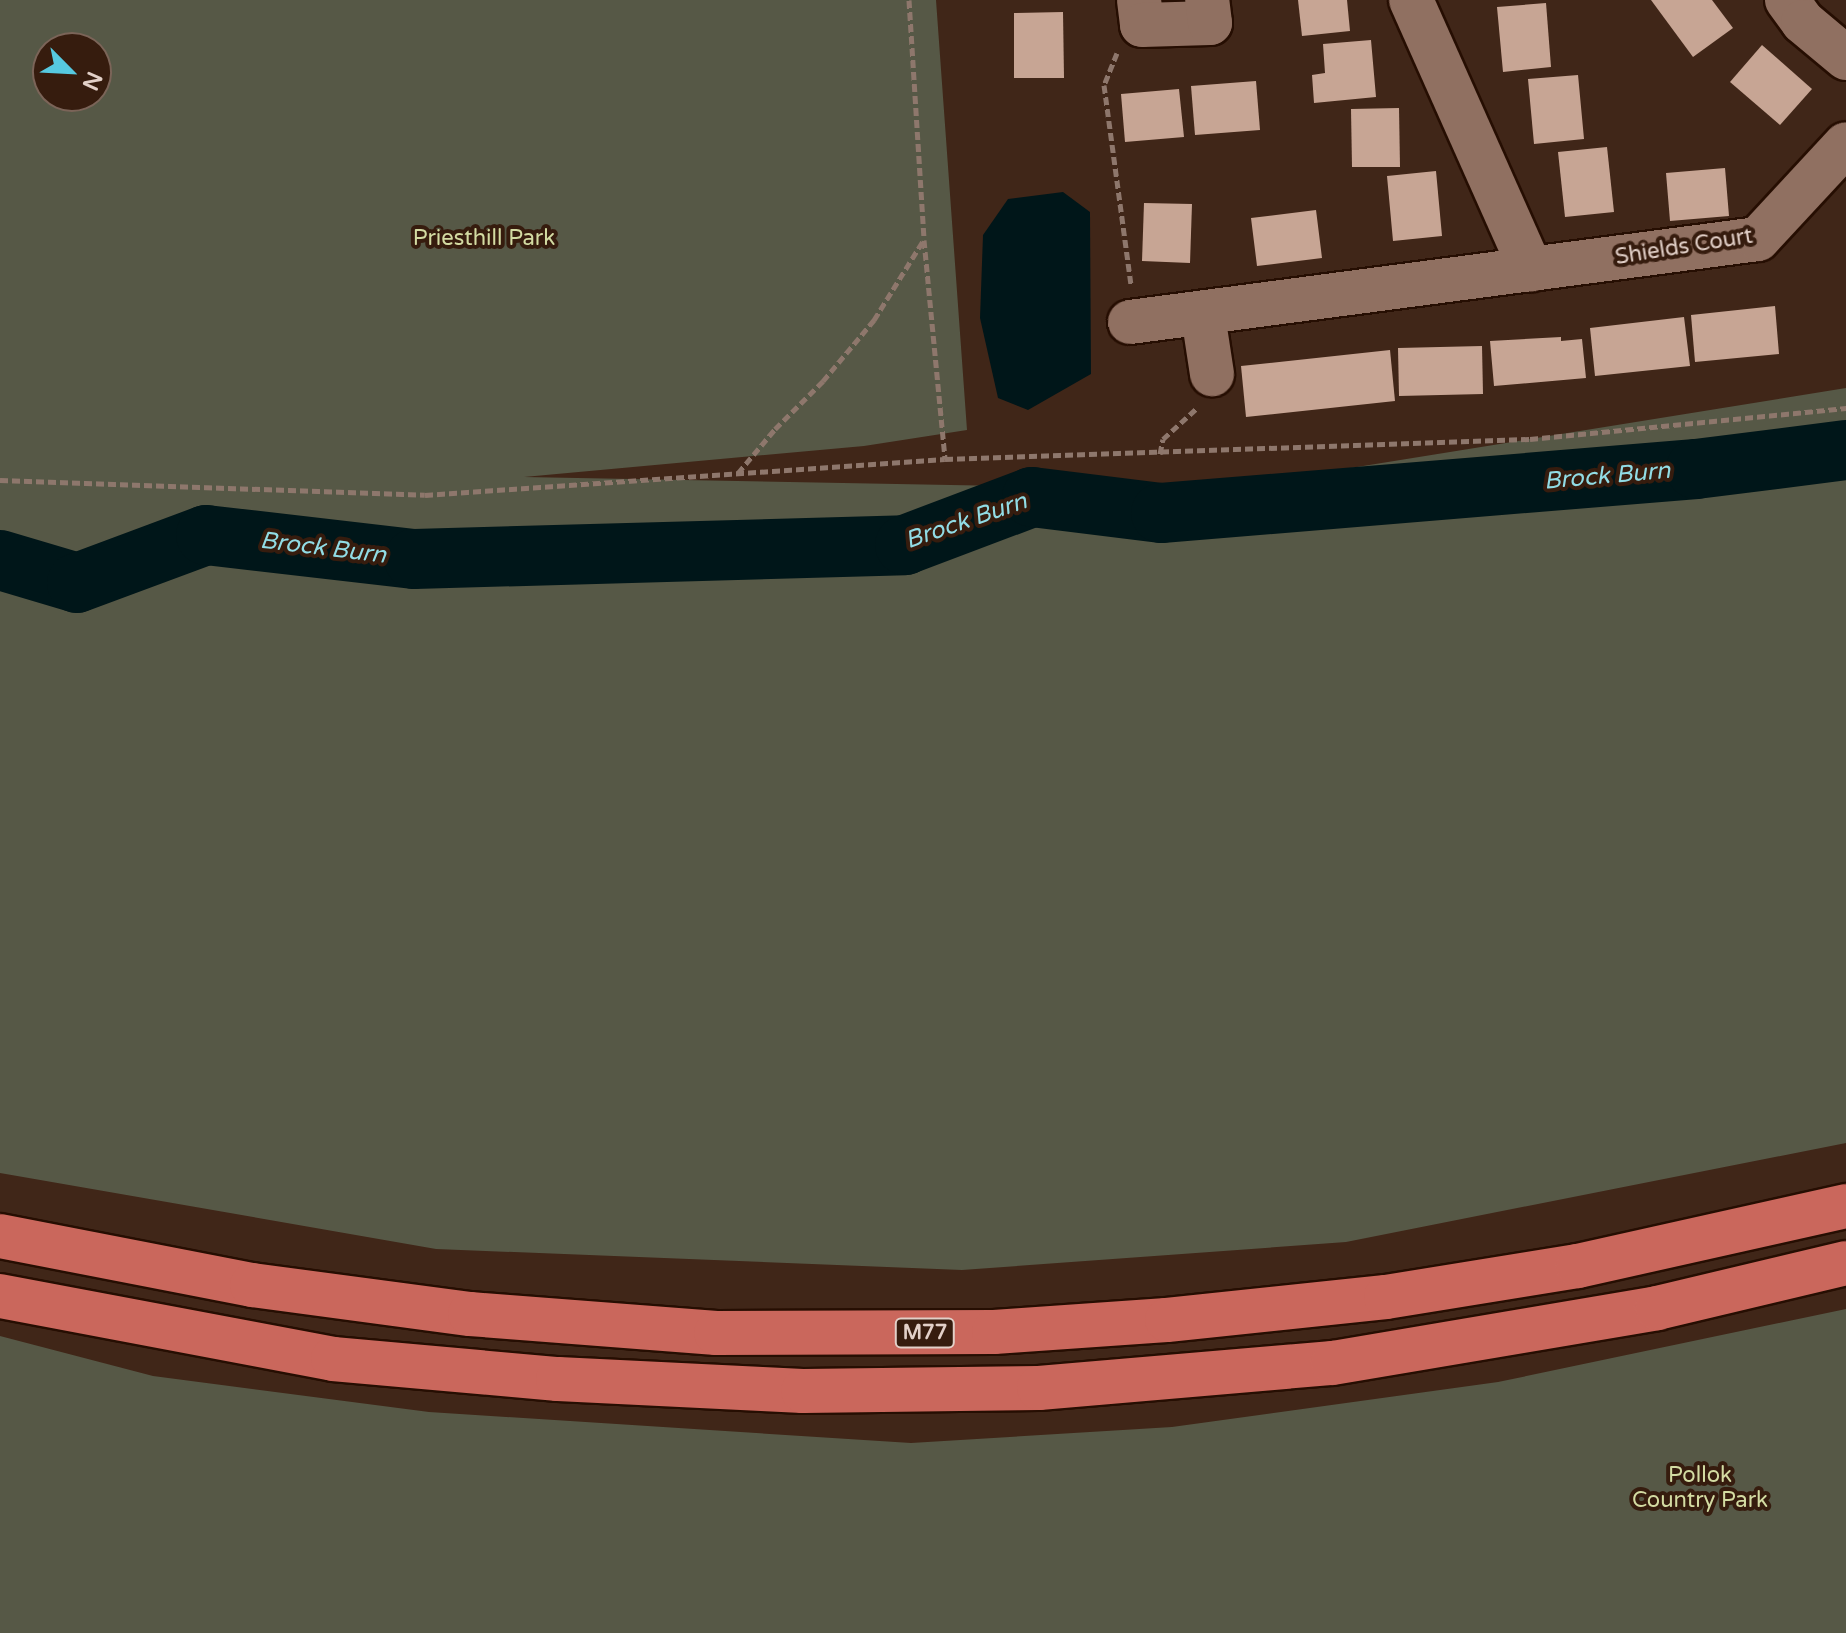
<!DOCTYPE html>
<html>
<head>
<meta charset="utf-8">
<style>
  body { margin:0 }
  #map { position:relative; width:1846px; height:1633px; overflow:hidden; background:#402618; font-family:"Varela Round",sans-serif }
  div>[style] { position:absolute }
  .green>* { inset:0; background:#565846 }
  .water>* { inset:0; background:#001619 }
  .river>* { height:60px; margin:-30px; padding:0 30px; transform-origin:30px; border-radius:30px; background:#001619 }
  .building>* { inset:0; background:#c7a594 }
  .path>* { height:5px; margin-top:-2.5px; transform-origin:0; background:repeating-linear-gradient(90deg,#8e776c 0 8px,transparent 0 12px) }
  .roads { filter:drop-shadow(2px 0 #260e02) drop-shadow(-2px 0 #260e02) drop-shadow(0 2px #260e02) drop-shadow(0 -2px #260e02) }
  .minor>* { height:44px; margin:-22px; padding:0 22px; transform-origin:22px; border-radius:22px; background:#907061 }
  .highway>* { height:44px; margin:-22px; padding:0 22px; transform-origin:22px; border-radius:22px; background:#ca675c }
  span { translate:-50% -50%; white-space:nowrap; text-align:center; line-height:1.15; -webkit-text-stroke:8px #361c0e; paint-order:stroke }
  .shield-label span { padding:2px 6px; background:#361c0e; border:2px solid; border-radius:6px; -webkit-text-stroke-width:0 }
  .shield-label { font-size:20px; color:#e2d0c8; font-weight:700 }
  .park-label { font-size:22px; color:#d3dba2 }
  .street-label { font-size:22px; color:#e2d0c8 }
  .water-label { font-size:24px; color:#91dce5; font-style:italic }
  .north { position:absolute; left:32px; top:32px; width:80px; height:80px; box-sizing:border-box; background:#361c0e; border:2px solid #7b6458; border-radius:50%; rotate:114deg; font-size:22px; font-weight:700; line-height:32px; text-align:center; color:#e2d0c8 }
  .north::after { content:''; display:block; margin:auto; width:28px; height:36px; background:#56c9e0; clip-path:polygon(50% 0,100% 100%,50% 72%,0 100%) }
</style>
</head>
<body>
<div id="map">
  <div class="green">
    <div style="clip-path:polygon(evenodd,0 0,936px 0,967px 430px,864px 446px,524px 477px,1214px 490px,1846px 388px,1846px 1143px,1346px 1242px,962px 1270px,436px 1249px,0 1173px,0 0,48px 48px,96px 48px,96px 96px,48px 96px,48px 48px)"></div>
    <div style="clip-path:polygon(1846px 1309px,1846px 1633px,0 1633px,0 1336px,153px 1376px,429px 1412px,911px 1443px,1172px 1427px,1498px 1382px)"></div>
  </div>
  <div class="water">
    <div style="clip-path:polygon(1063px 192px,1090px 212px,1091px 374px,1028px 410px,998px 398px,980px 318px,983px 235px,1008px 199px)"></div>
  </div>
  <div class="river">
    <div style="left:0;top:560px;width:80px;rotate:16.6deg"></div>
    <div style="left:77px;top:583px;width:138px;rotate:-20.4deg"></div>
    <div style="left:206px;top:535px;width:209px;rotate:6.6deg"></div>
    <div style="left:414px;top:559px;width:491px;rotate:-1.6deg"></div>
    <div style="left:905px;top:545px;width:136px;rotate:-20.7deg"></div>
    <div style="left:1032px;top:497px;width:130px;rotate:7.1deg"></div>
    <div style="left:1161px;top:513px;width:537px;rotate:-4.7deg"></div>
    <div style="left:1696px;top:469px;width:151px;rotate:-7.2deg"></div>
  </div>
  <div class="building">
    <div style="clip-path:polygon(1298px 0,1347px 0,1350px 31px,1302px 36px)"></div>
    <div style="clip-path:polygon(1651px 0,1712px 0,1733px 28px,1693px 57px)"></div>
    <div style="clip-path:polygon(1546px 3px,1551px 67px,1503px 72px,1497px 7px)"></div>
    <div style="clip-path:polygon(1063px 12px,1064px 78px,1014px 78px,1014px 13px)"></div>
    <div style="clip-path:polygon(1371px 40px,1376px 97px,1314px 103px,1312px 75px,1325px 73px,1323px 44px)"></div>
    <div style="clip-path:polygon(1762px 45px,1812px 89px,1780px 125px,1730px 82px)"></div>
    <div style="clip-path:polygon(1578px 75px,1584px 139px,1534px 144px,1528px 79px)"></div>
    <div style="clip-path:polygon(1256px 81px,1260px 130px,1195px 135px,1191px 86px)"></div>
    <div style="clip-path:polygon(1179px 89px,1184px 137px,1125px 142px,1121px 94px)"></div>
    <div style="clip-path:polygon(1399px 108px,1400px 167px,1352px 167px,1351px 109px)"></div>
    <div style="clip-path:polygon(1607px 147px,1614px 212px,1565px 217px,1558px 152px)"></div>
    <div style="clip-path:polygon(1725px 168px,1729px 216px,1670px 221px,1666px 173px)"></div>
    <div style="clip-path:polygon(1436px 171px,1442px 236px,1393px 241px,1387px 176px)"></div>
    <div style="clip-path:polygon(1144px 203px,1192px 204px,1190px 263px,1142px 261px)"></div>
    <div style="clip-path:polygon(1316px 210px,1322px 258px,1257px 266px,1251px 218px)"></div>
    <div style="clip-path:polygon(1775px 306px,1779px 354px,1695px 362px,1691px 315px)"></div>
    <div style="clip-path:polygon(1684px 317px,1690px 366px,1595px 376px,1590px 328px)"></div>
    <div style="clip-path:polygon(1561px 337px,1561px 341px,1582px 339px,1586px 378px,1494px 386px,1490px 341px)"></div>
    <div style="clip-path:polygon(1482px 346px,1483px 394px,1399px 396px,1398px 348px)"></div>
    <div style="clip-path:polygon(1390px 350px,1395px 401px,1246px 417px,1241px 366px)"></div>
  </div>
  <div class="path">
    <div style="left:909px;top:0;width:240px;rotate:86.4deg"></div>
    <div style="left:924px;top:240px;width:220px;rotate:84.5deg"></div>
    <div style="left:1117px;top:53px;width:35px;rotate:112deg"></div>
    <div style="left:1104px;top:85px;width:203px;rotate:82.3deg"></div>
    <div style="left:1160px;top:454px;width:15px;rotate:-79deg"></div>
    <div style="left:1163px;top:439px;width:45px;rotate:-42.3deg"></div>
    <div style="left:738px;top:473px;width:57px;rotate:-49.9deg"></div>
    <div style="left:775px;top:429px;width:68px;rotate:-45deg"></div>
    <div style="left:823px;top:381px;width:80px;rotate:-50.1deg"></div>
    <div style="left:874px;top:320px;width:93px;rotate:-58.2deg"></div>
    <div style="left:0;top:480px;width:425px;rotate:2deg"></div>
    <div style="left:425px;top:495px;width:521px;rotate:-3.96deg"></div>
    <div style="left:945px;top:459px;width:585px;rotate:-1.96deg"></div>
    <div style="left:1530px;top:439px;width:318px;rotate:-5.6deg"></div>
  </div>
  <div class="roads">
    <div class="minor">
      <div style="left:1139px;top:0;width:25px;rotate:83deg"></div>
      <div style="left:1142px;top:25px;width:68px;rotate:-1.7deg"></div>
      <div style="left:1210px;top:23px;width:23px;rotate:-97deg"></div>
      <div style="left:1411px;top:0;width:295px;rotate:66deg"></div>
      <div style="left:1787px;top:0;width:27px;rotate:54deg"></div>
      <div style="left:1803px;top:22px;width:56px;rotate:39.9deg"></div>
      <div style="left:1203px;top:315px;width:60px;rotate:81.3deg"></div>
      <div style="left:1130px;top:322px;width:633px;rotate:-7.53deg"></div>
      <div style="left:1758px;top:239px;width:129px;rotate:-47.2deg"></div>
    </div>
    <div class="highway">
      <div style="left:0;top:1236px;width:257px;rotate:11deg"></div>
      <div style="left:252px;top:1285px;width:220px;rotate:7.6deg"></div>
      <div style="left:470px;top:1314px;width:247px;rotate:4.4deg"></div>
      <div style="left:716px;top:1333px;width:278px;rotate:-0.2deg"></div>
      <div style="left:994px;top:1332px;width:173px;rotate:-4deg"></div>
      <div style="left:1167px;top:1320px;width:220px;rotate:-6deg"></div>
      <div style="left:1386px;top:1297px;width:194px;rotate:-9.2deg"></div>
      <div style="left:1578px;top:1266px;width:275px;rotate:-12.6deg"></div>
      <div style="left:0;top:1296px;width:339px;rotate:10.7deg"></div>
      <div style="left:333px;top:1359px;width:226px;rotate:5.1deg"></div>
      <div style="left:558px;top:1379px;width:245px;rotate:2.8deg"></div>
      <div style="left:803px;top:1391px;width:236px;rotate:-0.7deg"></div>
      <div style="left:1039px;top:1388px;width:295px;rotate:-4.9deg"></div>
      <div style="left:1333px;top:1363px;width:329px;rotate:-9.6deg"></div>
      <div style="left:1657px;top:1308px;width:194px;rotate:-13.4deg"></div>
    </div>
  </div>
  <div class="shield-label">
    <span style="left:925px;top:1333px">M77</span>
  </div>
  <div class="park-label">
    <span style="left:484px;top:239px">Priesthill Park</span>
    <span style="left:1700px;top:1488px">Pollok<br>Country Park</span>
  </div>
  <div class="street-label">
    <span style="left:1684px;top:247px;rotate:-9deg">Shields Court</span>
  </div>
  <div class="water-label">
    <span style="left:1607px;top:476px;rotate:-5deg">Brock Burn</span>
    <span style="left:966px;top:521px;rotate:-19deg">Brock Burn</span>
    <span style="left:323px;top:548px;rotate:7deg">Brock Burn</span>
  </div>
  <div class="north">N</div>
</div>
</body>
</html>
